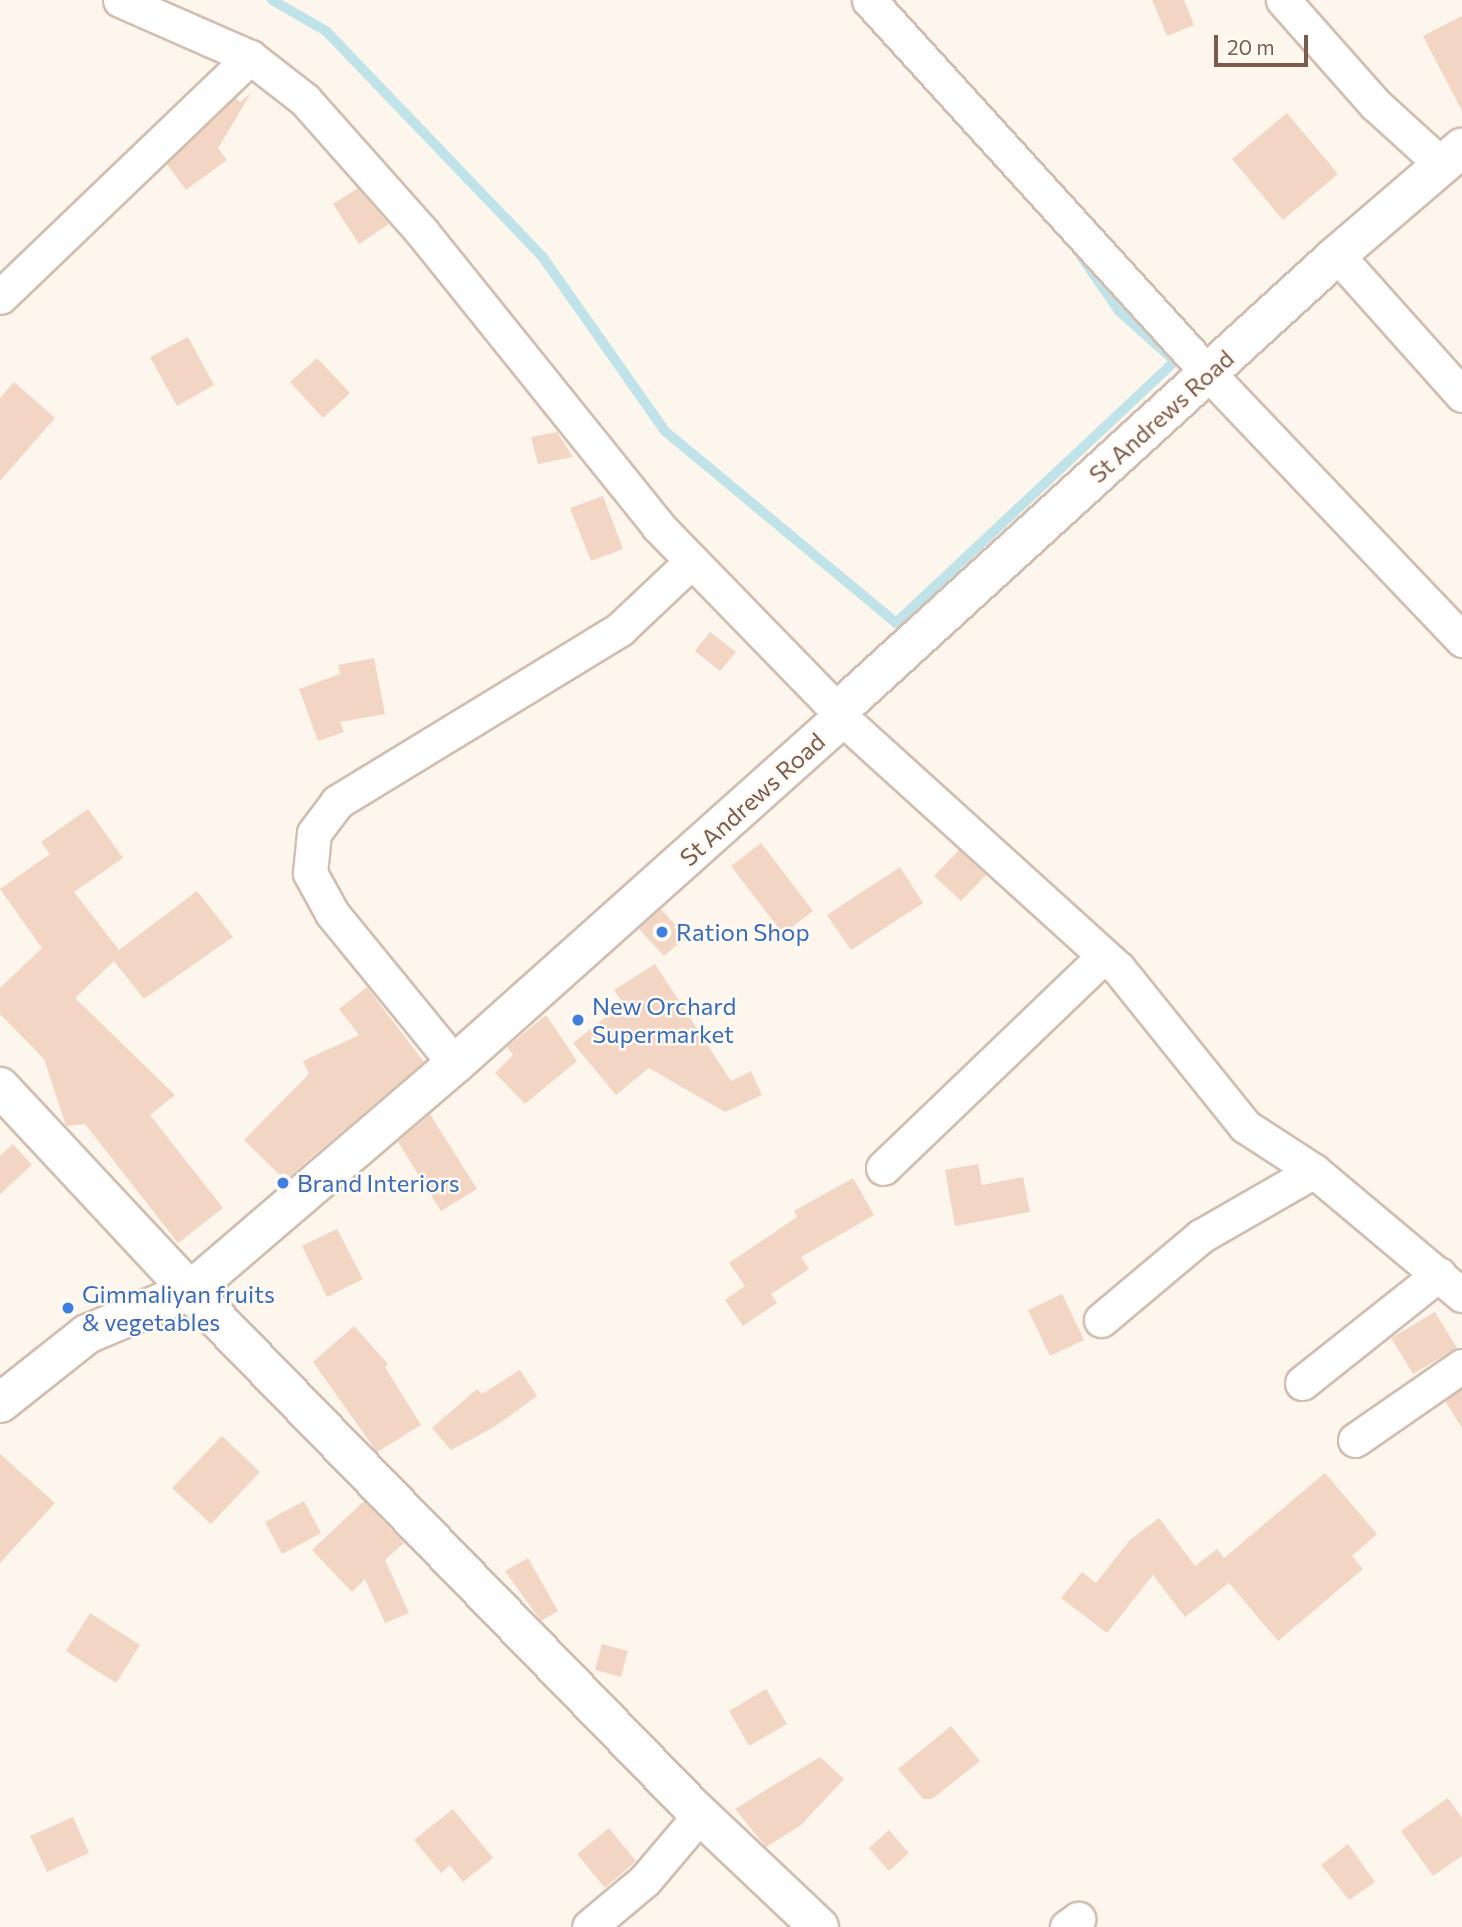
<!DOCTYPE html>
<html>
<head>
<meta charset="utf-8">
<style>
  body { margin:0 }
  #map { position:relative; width:1462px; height:1927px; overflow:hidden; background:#fdf6ec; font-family:Commissioner,sans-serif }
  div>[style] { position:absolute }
  .stream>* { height:10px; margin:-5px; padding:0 5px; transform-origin:5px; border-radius:5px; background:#bfe3e8 }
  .building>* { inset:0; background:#f3d5c3 }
  .roads { filter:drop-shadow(2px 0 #d1beb0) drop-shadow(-2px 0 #d1beb0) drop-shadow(0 2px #d1beb0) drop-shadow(0 -2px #d1beb0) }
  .minor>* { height:33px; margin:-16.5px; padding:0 16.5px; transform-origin:16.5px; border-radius:16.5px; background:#fff }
  .secondary>* { height:38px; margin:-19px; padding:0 19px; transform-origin:19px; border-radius:19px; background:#fff }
  .dots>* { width:19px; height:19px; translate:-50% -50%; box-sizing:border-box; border:4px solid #fffaf3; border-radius:50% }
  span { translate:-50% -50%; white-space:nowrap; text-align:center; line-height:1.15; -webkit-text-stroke:5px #fffaf3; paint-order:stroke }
  .street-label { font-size:24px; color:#7a5c4d }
  .shop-label { font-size:24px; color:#366cbe }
  .left { translate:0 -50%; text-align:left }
  .scale { position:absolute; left:1214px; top:35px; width:94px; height:32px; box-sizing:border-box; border:4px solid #7a5c4d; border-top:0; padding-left:9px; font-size:21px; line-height:24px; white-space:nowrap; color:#7a5c4d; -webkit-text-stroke:5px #fffaf3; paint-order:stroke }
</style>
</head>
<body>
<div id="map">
  <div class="stream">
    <div style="left:272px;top:0;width:62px;rotate:29.9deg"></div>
    <div style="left:326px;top:31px;width:312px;rotate:46.2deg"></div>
    <div style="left:542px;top:256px;width:214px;rotate:54.9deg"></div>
    <div style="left:665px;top:431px;width:300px;rotate:39.7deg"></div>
    <div style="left:896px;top:623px;width:383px;rotate:-43.2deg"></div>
    <div style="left:1175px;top:361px;width:75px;rotate:-138.2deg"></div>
    <div style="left:1119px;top:311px;width:67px;rotate:-124.6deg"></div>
  </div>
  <div class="building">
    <div style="clip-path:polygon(1152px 0,1184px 0,1194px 25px,1167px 36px)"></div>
    <div style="clip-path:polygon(1462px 16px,1462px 111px,1423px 36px)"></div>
    <div style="clip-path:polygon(251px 93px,218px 148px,227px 160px,186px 190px,167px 164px,235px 98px,240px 102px)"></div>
    <div style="clip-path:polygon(1287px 113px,1338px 174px,1283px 220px,1232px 159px)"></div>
    <div style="clip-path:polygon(358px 188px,389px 224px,359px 244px,333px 204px)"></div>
    <div style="clip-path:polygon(188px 337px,214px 385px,177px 406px,150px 357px)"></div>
    <div style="clip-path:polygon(317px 358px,350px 393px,323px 418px,290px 382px)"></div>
    <div style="clip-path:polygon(14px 382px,55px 418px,0 481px,0 398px)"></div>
    <div style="clip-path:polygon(557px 432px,573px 457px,538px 464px,531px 437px)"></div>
    <div style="clip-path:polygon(603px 496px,623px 549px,591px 561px,570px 508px)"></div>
    <div style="clip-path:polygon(710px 632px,736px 652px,720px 671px,695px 651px)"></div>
    <div style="clip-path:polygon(374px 658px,385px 714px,340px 722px,344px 732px,318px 741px,299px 689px,340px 674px,338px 665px)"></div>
    <div style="clip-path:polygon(88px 809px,123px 858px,74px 892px,119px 950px,197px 891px,233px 937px,144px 999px,114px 961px,75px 998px,175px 1095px,150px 1115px,223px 1208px,178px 1243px,85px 1124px,66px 1126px,44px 1059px,0 1014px,0 988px,42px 948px,0 889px,50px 854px,41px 842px)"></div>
    <div style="clip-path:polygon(761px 843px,813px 911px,783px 934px,731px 866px)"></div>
    <div style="clip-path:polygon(959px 850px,986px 875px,961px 901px,934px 876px)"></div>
    <div style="clip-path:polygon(900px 867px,923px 903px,851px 950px,827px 915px)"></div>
    <div style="clip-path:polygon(661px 909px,686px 937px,664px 956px,639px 929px)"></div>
    <div style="clip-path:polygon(655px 964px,731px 1081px,751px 1071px,762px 1095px,725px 1112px,649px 1068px,616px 1095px,573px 1043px,623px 1003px,614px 990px)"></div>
    <div style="clip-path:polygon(367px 987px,424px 1062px,285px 1180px,244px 1140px,309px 1074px,303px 1061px,359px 1035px,339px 1009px)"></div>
    <div style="clip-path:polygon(546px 1015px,577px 1061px,525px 1104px,495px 1073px,513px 1055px,507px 1047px)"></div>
    <div style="clip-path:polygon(430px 1114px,477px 1189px,441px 1211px,398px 1142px)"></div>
    <div style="clip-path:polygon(13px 1144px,32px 1165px,0 1194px,0 1156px)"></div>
    <div style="clip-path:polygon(978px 1164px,982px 1185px,1023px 1177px,1030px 1212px,955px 1226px,945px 1170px)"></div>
    <div style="clip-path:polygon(853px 1178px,874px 1215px,801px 1257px,809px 1269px,771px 1294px,777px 1303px,743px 1326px,725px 1300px,745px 1286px,729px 1263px,797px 1217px,794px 1211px)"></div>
    <div style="clip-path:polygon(337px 1229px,363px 1279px,327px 1297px,302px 1246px)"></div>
    <div style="clip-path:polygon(1062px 1294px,1084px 1340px,1050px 1356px,1028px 1310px)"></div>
    <div style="clip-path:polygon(1435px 1312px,1457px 1348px,1413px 1374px,1391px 1338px)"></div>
    <div style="clip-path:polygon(354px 1326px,388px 1364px,385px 1367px,421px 1425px,377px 1452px,313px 1362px)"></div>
    <div style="clip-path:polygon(520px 1370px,537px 1396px,494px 1427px,451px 1450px,432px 1428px,477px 1389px,482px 1394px)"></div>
    <div style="clip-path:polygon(1462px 1389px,1462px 1428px,1445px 1401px)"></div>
    <div style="clip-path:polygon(222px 1436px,260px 1472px,211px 1524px,172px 1488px)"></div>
    <div style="clip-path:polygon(0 1454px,55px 1503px,0 1563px)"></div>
    <div style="clip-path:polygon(1325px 1473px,1377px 1534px,1352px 1556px,1363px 1569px,1278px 1641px,1229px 1583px,1185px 1617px,1153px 1575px,1107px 1633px,1061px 1598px,1082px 1572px,1096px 1583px,1130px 1540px,1159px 1518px,1195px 1566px,1217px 1549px,1224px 1558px)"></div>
    <div style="clip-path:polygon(304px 1501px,321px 1533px,282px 1554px,265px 1522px)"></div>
    <div style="clip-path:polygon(364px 1501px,404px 1543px,385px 1560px,409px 1613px,385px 1623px,365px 1579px,352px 1592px,312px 1550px)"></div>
    <div style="clip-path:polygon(528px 1558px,558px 1611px,541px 1621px,505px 1571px)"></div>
    <div style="clip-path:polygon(90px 1613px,140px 1645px,116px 1683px,66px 1651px)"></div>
    <div style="clip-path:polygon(602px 1644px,628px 1651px,621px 1677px,595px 1670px)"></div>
    <div style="clip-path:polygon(766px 1689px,787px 1724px,749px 1746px,729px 1711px)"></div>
    <div style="clip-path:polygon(951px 1726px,980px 1761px,932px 1799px,923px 1799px,898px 1769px)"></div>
    <div style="clip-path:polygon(820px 1757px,844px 1779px,801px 1825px,766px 1847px,735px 1809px)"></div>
    <div style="clip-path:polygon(1448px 1798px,1462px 1818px,1462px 1856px,1433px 1876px,1401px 1831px)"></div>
    <div style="clip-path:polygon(453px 1809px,493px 1858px,463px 1882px,450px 1865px,441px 1873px,414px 1840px)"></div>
    <div style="clip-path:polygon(73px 1817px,89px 1853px,47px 1872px,30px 1836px)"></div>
    <div style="clip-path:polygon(609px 1828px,636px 1861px,605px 1888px,577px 1854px)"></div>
    <div style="clip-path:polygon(889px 1830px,909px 1853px,889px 1871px,869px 1848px)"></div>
    <div style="clip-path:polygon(1348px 1844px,1375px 1882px,1349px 1900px,1321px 1865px)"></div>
  </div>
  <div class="roads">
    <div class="minor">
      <div style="left:120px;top:0;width:142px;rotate:23.7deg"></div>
      <div style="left:250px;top:57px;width:70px;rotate:38deg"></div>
      <div style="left:305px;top:100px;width:176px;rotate:48.4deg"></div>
      <div style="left:422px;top:232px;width:377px;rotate:51.2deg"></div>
      <div style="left:658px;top:526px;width:258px;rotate:45.8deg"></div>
      <div style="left:869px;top:0;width:504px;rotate:47.73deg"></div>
      <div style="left:1208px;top:373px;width:369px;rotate:46.4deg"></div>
      <div style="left:1283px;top:0;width:139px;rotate:48.5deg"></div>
      <div style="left:1375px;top:104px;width:91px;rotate:42.3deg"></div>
      <div style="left:1337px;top:255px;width:188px;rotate:48.2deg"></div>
      <div style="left:0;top:297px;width:347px;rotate:-43.8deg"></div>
      <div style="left:842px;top:718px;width:372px;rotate:42.2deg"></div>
      <div style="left:1118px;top:968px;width:203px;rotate:51.2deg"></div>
      <div style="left:1245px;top:1126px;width:82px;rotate:33.1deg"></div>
      <div style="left:1314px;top:1171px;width:193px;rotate:40deg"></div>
      <div style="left:455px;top:1064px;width:195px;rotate:-129.2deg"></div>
      <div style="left:332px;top:913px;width:46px;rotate:-118.8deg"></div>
      <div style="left:310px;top:873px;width:40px;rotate:-84.3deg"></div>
      <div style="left:314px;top:833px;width:39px;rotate:-53deg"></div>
      <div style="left:337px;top:802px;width:332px;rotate:-31.4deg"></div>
      <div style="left:620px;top:629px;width:99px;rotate:-43.4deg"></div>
      <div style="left:883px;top:1168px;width:306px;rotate:-43.8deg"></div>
      <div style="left:1101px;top:1320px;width:131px;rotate:-40deg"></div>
      <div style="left:1201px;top:1236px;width:130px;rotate:-29.9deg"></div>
      <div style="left:1302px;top:1383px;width:175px;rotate:-38.5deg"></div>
      <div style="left:1355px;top:1440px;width:130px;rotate:-34.7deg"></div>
      <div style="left:589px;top:1927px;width:73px;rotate:-40deg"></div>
      <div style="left:645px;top:1880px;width:85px;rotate:-49.8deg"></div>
      <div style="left:1067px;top:1927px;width:14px;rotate:-36deg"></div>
    </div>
    <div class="secondary">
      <div style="left:0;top:1087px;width:279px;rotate:47deg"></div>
      <div style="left:190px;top:1291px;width:718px;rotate:45.79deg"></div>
      <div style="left:691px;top:1806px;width:176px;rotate:43.4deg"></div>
      <div style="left:0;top:1403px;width:111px;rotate:-38.4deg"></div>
      <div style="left:87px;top:1334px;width:112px;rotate:-22.7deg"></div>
      <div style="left:190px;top:1291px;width:349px;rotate:-40.6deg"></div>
      <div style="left:455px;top:1064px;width:519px;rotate:-41.8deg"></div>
      <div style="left:842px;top:718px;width:8px;rotate:-120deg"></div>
      <div style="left:838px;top:711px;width:676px;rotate:-42.42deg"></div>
      <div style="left:1337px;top:255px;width:165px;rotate:-40.6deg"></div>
    </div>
  </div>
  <div class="dots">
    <div style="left:662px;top:932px;background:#3f7fe0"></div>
    <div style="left:578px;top:1020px;background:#3f7fe0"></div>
    <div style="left:283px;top:1183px;background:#3f7fe0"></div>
    <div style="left:68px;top:1308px;background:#3f7fe0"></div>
  </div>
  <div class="street-label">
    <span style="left:1161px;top:416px;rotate:-42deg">St Andrews Road</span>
    <span style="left:752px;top:799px;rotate:-42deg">St Andrews Road</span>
  </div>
  <div class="shop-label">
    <span class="left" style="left:676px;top:932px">Ration Shop</span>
    <span class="left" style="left:592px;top:1020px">New Orchard<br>Supermarket</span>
    <span class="left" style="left:297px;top:1183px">Brand Interiors</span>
    <span class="left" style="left:82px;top:1308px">Gimmaliyan fruits<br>&amp; vegetables</span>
  </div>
  <div class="scale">20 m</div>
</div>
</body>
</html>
